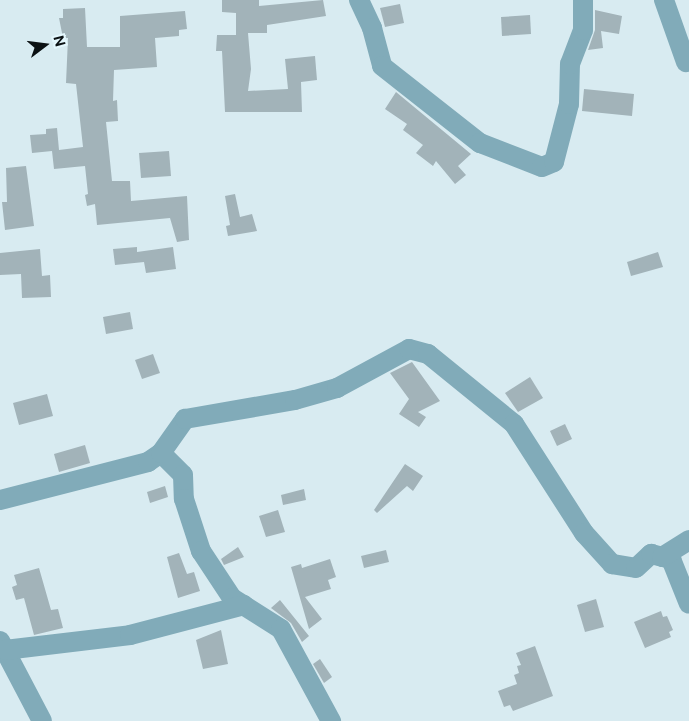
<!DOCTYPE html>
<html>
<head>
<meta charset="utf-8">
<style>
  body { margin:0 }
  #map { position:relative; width:689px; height:721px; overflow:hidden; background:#d8ebf1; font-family:"Public Sans",sans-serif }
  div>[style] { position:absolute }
  .building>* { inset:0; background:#a2b3b9 }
  .minor>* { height:20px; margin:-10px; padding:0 10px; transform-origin:10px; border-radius:10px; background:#81abb9 }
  span { translate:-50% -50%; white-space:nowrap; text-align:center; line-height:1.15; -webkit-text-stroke:4.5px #e5f8fe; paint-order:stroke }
  .north { position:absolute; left:20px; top:20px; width:50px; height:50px; -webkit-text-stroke:4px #e5f8fe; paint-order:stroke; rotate:75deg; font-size:14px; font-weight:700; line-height:20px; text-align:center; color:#0b1113 }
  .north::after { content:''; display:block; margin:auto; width:18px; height:22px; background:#0b1113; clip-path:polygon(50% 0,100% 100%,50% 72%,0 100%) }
</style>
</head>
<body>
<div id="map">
  <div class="building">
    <div style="clip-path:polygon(222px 0,259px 0,259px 6px,323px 0,326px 16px,267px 25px,267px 33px,248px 33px,251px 69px,248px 91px,288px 89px,285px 59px,315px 56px,317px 80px,301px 82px,302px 112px,225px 112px,222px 51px,216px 51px,217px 35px,236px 35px,236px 13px,222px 12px)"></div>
    <div style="clip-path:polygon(400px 4px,404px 23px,385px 27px,380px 8px)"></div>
    <div style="clip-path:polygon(85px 8px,87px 47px,120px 47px,120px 16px,185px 11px,187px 29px,179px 30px,179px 36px,155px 38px,157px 67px,114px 70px,113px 101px,117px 100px,118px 121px,106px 122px,112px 181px,130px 181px,131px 201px,187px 196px,189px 240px,177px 242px,170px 218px,97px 225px,95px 204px,87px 206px,85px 195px,88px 194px,85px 166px,54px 169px,52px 151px,32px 153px,30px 135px,46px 134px,46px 129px,57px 128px,59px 150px,83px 147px,76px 84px,66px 83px,68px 38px,63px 38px,59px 18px,63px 18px,63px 9px)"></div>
    <div style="clip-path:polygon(595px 10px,622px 16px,619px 34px,601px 31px,603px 48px,588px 50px,595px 30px)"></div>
    <div style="clip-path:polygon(530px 15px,531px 34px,502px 36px,501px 17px)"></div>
    <div style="clip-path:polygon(584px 89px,634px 94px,632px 116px,582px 111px)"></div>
    <div style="clip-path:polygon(396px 92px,471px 154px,458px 166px,466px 175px,455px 184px,436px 161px,433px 166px,416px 153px,423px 145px,403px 130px,407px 124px,385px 109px)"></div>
    <div style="clip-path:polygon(169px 151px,171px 176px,141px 178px,139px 153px)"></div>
    <div style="clip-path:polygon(26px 166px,34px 226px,5px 230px,2px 202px,7px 202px,6px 168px)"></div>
    <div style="clip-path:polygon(235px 194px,240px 217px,252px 214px,257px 231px,228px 236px,226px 226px,230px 225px,225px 196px)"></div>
    <div style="clip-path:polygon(137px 247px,137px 252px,173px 247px,176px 269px,146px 273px,144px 262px,115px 265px,113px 249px)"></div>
    <div style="clip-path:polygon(40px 249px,42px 276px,50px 275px,51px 297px,22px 298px,21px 274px,0 275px,0 253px)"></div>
    <div style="clip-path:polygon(658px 252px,663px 267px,631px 276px,627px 262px)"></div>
    <div style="clip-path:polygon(130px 312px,133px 329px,106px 334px,103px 317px)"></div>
    <div style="clip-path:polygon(153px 354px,160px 373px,142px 379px,135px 360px)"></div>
    <div style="clip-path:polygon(412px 362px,440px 401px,418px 412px,426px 417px,419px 427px,399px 414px,409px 399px,390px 373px)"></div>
    <div style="clip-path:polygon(530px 377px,543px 398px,518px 412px,505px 393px)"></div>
    <div style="clip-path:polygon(47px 394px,53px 416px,19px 425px,13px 403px)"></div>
    <div style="clip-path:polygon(565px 424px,572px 439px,557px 446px,550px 431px)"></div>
    <div style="clip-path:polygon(85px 445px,90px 463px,59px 472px,54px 454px)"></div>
    <div style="clip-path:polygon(405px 464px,423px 476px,413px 491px,407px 486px,377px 513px,374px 510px)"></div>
    <div style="clip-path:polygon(165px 486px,168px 497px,150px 503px,147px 492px)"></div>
    <div style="clip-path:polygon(304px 489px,306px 500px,283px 505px,281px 495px)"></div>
    <div style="clip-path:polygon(278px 510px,285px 532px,266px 537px,259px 516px)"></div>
    <div style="clip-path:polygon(238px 547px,244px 557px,224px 565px,221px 559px)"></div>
    <div style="clip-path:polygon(386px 550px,389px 562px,364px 568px,361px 556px)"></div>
    <div style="clip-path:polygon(179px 553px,187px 574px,194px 572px,200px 591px,178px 598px,167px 557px)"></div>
    <div style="clip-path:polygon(330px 559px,336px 577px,328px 580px,331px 589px,305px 597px,322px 619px,309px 629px,291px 567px,301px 564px,302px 568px)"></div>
    <div style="clip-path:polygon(39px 568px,51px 610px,58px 609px,63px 628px,34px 635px,24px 598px,16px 600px,12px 587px,17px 585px,14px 575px)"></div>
    <div style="clip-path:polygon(596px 599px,604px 627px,585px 632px,577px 605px)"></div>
    <div style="clip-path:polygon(280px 600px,309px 636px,302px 642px,291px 623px,271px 608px)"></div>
    <div style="clip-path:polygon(661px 611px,663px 617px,667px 616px,673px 630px,669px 632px,671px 637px,645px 648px,634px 622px)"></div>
    <div style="clip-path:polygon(221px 630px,228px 664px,203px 669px,196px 640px)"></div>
    <div style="clip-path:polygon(535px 646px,553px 696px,513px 711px,510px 705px,504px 707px,498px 691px,517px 684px,514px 675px,519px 673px,517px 666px,521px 665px,516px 653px)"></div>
    <div style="clip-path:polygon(320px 659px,332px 677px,324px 683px,313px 664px)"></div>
  </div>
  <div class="minor">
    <div style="left:359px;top:0;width:31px;rotate:65deg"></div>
    <div style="left:372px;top:28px;width:39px;rotate:75deg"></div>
    <div style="left:382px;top:66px;width:125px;rotate:38.2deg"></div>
    <div style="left:480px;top:143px;width:66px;rotate:21.2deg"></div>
    <div style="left:542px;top:167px;width:13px;rotate:-23deg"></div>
    <div style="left:554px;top:162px;width:60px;rotate:-75.5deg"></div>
    <div style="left:569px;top:104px;width:40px;rotate:-88.6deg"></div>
    <div style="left:570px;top:64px;width:36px;rotate:-69deg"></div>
    <div style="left:583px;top:30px;width:30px;rotate:-90deg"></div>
    <div style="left:664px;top:0;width:66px;rotate:70.5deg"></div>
    <div style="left:161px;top:453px;width:31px;rotate:45deg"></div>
    <div style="left:183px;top:475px;width:24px;rotate:88deg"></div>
    <div style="left:184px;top:499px;width:55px;rotate:71.9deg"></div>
    <div style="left:201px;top:551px;width:56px;rotate:56.6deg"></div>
    <div style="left:232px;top:598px;width:58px;rotate:32.3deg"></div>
    <div style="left:281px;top:629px;width:105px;rotate:61.5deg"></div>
    <div style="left:0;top:500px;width:153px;rotate:-14.4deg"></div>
    <div style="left:148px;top:462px;width:16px;rotate:-35deg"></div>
    <div style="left:161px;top:453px;width:42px;rotate:-54.8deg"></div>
    <div style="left:185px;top:419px;width:112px;rotate:-9.8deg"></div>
    <div style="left:295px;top:400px;width:44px;rotate:-15.9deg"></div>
    <div style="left:337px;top:388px;width:82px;rotate:-28.4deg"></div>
    <div style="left:409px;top:349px;width:20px;rotate:15deg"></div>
    <div style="left:428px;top:354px;width:111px;rotate:39.1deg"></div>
    <div style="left:514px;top:424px;width:130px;rotate:57.3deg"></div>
    <div style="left:584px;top:533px;width:42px;rotate:47.9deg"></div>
    <div style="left:612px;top:564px;width:24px;rotate:9deg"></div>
    <div style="left:636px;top:568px;width:21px;rotate:-43deg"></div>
    <div style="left:651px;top:554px;width:21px;rotate:14deg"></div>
    <div style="left:671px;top:559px;width:48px;rotate:68.2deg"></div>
    <div style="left:662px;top:557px;width:32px;rotate:-32deg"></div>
    <div style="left:0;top:641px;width:90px;rotate:62.3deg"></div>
    <div style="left:5px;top:650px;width:126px;rotate:-6.8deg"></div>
    <div style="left:130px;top:635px;width:118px;rotate:-14.7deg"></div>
  </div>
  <div class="north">N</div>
</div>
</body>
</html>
